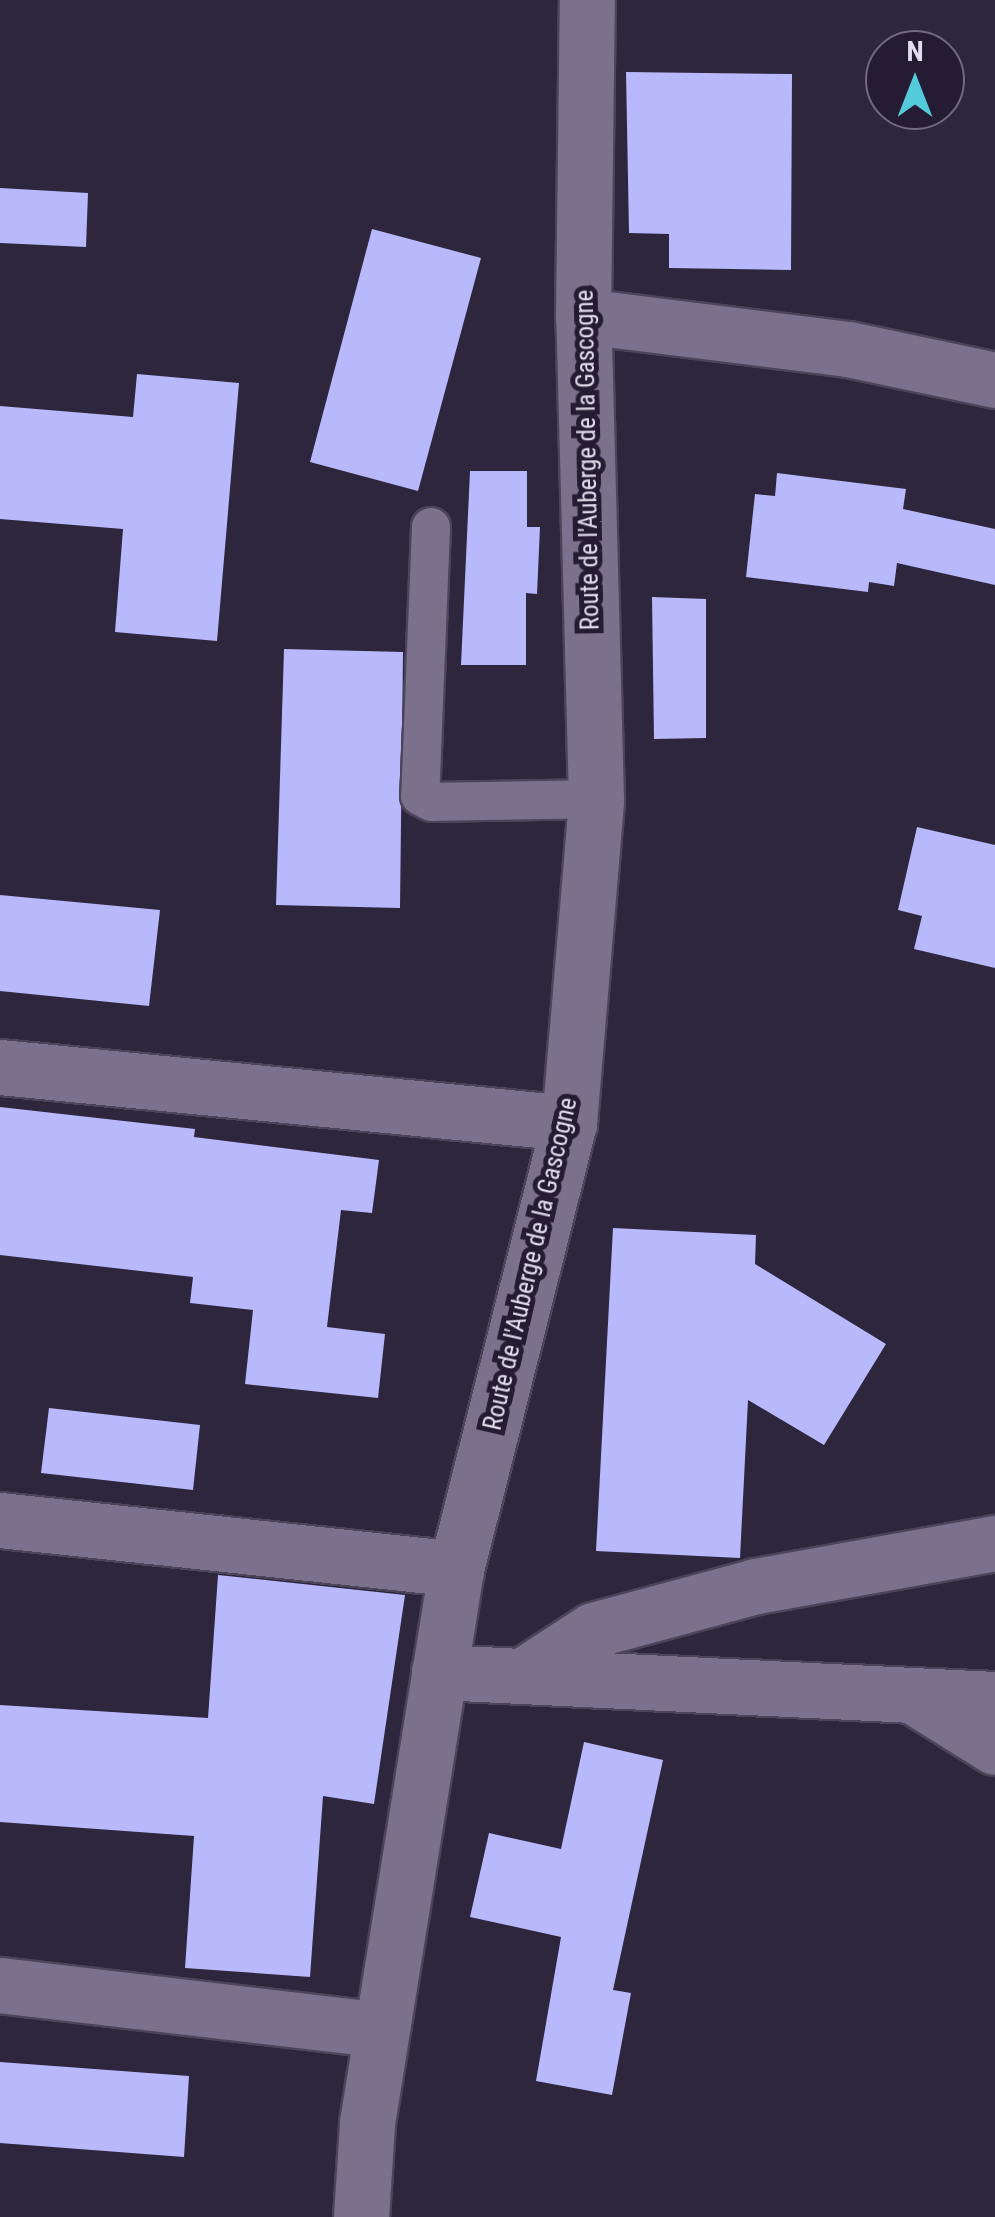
<!DOCTYPE html>
<html>
<head>
<meta charset="utf-8">
<style>
  body { margin:0 }
  #map { position:relative; width:995px; height:2217px; overflow:hidden; background:#2e263d; font-family:"Roboto Condensed",sans-serif }
  div>[style] { position:absolute }
  .building>* { inset:0; background:#b7b9fc }
  .roads { filter:drop-shadow(2px 0 #4c4458) drop-shadow(-2px 0 #4c4458) drop-shadow(0 2px #4c4458) drop-shadow(0 -2px #4c4458) }
  .lane>* { height:38px; margin:-19px; padding:0 19px; transform-origin:19px; border-radius:19px; background:#7b718d }
  .street>* { height:55px; margin:-27.5px; padding:0 27.5px; transform-origin:27.5px; border-radius:27.5px; background:#7b718d }
  .secondary>* { height:55px; margin:-27.5px; padding:0 27.5px; transform-origin:27.5px; border-radius:27.5px; background:#7b718d }
  span { translate:-50% -50%; white-space:nowrap; text-align:center; line-height:1.15; -webkit-text-stroke:10px #251c33; paint-order:stroke }
  .street-label { font-size:25px; color:#e2dded }
  .north { position:absolute; left:865px; top:30px; width:100px; height:100px; box-sizing:border-box; background:#251c33; border:2px solid #71697d; border-radius:50%; rotate:0deg; font-size:28px; font-weight:700; line-height:40px; text-align:center; color:#e2dded }
  .north::after { content:''; display:block; margin:auto; width:35px; height:45px; background:#53cbdb; clip-path:polygon(50% 0,100% 100%,50% 72%,0 100%) }
</style>
</head>
<body>
<div id="map">
  <div class="building">
    <div style="clip-path:polygon(626px 72px,792px 74px,791px 270px,669px 268px,669px 234px,629px 233px)"></div>
    <div style="clip-path:polygon(0 188px,88px 193px,86px 247px,0 243px)"></div>
    <div style="clip-path:polygon(372px 229px,481px 258px,418px 491px,310px 462px)"></div>
    <div style="clip-path:polygon(137px 374px,239px 383px,217px 641px,115px 632px,123px 529px,0 519px,0 406px,133px 417px)"></div>
    <div style="clip-path:polygon(470px 471px,527px 471px,527px 527px,540px 527px,537px 594px,526px 593px,526px 665px,461px 665px)"></div>
    <div style="clip-path:polygon(777px 473px,906px 489px,903px 509px,995px 529px,995px 585px,897px 563px,894px 586px,869px 582px,868px 592px,746px 577px,755px 494px,775px 496px)"></div>
    <div style="clip-path:polygon(652px 597px,706px 599px,706px 738px,654px 739px)"></div>
    <div style="clip-path:polygon(284px 649px,403px 652px,400px 908px,276px 905px)"></div>
    <div style="clip-path:polygon(917px 827px,995px 845px,995px 968px,914px 949px,922px 916px,898px 910px)"></div>
    <div style="clip-path:polygon(0 895px,160px 910px,149px 1006px,0 991px)"></div>
    <div style="clip-path:polygon(0 1107px,195px 1129px,194px 1137px,379px 1160px,372px 1213px,341px 1210px,327px 1327px,385px 1334px,378px 1398px,245px 1384px,253px 1310px,190px 1303px,193px 1277px,0 1255px)"></div>
    <div style="clip-path:polygon(613px 1228px,756px 1235px,755px 1264px,886px 1344px,824px 1445px,748px 1400px,740px 1558px,596px 1551px)"></div>
    <div style="clip-path:polygon(49px 1408px,200px 1425px,193px 1490px,41px 1473px)"></div>
    <div style="clip-path:polygon(218px 1575px,405px 1595px,374px 1804px,323px 1796px,310px 1977px,185px 1968px,194px 1836px,0 1822px,0 1705px,208px 1718px)"></div>
    <div style="clip-path:polygon(584px 1742px,663px 1760px,613px 1990px,631px 1993px,612px 2095px,536px 2081px,561px 1937px,470px 1917px,489px 1833px,561px 1849px)"></div>
    <div style="clip-path:polygon(0 2062px,189px 2076px,184px 2157px,0 2143px)"></div>
  </div>
  <div class="roads">
    <div class="lane">
      <div style="left:431px;top:527px;width:269px;rotate:92.3deg"></div>
      <div style="left:420px;top:796px;width:13px;rotate:27deg"></div>
      <div style="left:432px;top:802px;width:164px;rotate:-1deg"></div>
    </div>
    <div class="street">
      <div style="left:583px;top:316px;width:267px;rotate:7.1deg"></div>
      <div style="left:848px;top:349px;width:150px;rotate:11.9deg"></div>
      <div style="left:0;top:1067px;width:572px;rotate:5.62deg"></div>
      <div style="left:0;top:1520px;width:459px;rotate:6.1deg"></div>
      <div style="left:439px;top:1672px;width:557px;rotate:2.78deg"></div>
      <div style="left:524px;top:1675px;width:82px;rotate:-33.1deg"></div>
      <div style="left:593px;top:1630px;width:169px;rotate:-15.1deg"></div>
      <div style="left:756px;top:1586px;width:243px;rotate:-10.2deg"></div>
      <div style="left:915px;top:1697px;width:94px;rotate:32deg"></div>
      <div style="left:0;top:1985px;width:384px;rotate:6.7deg"></div>
    </div>
    <div class="secondary">
      <div style="left:361px;top:2217px;width:94px;rotate:-86.3deg"></div>
      <div style="left:367px;top:2123px;width:561px;rotate:-80.87deg"></div>
      <div style="left:456px;top:1569px;width:460px;rotate:-75.8deg"></div>
      <div style="left:569px;top:1123px;width:325px;rotate:-85.2deg"></div>
      <div style="left:596px;top:799px;width:483px;rotate:-91.5deg"></div>
      <div style="left:583px;top:316px;width:316px;rotate:-89.3deg"></div>
    </div>
  </div>
  <div class="street-label">
    <span style="left:588px;top:460px;rotate:-91deg">Route de l'Auberge de la Gascogne</span>
    <span style="left:531px;top:1264px;rotate:-77deg">Route de l'Auberge de la Gascogne</span>
  </div>
  <div class="north">N</div>
</div>
</body>
</html>
